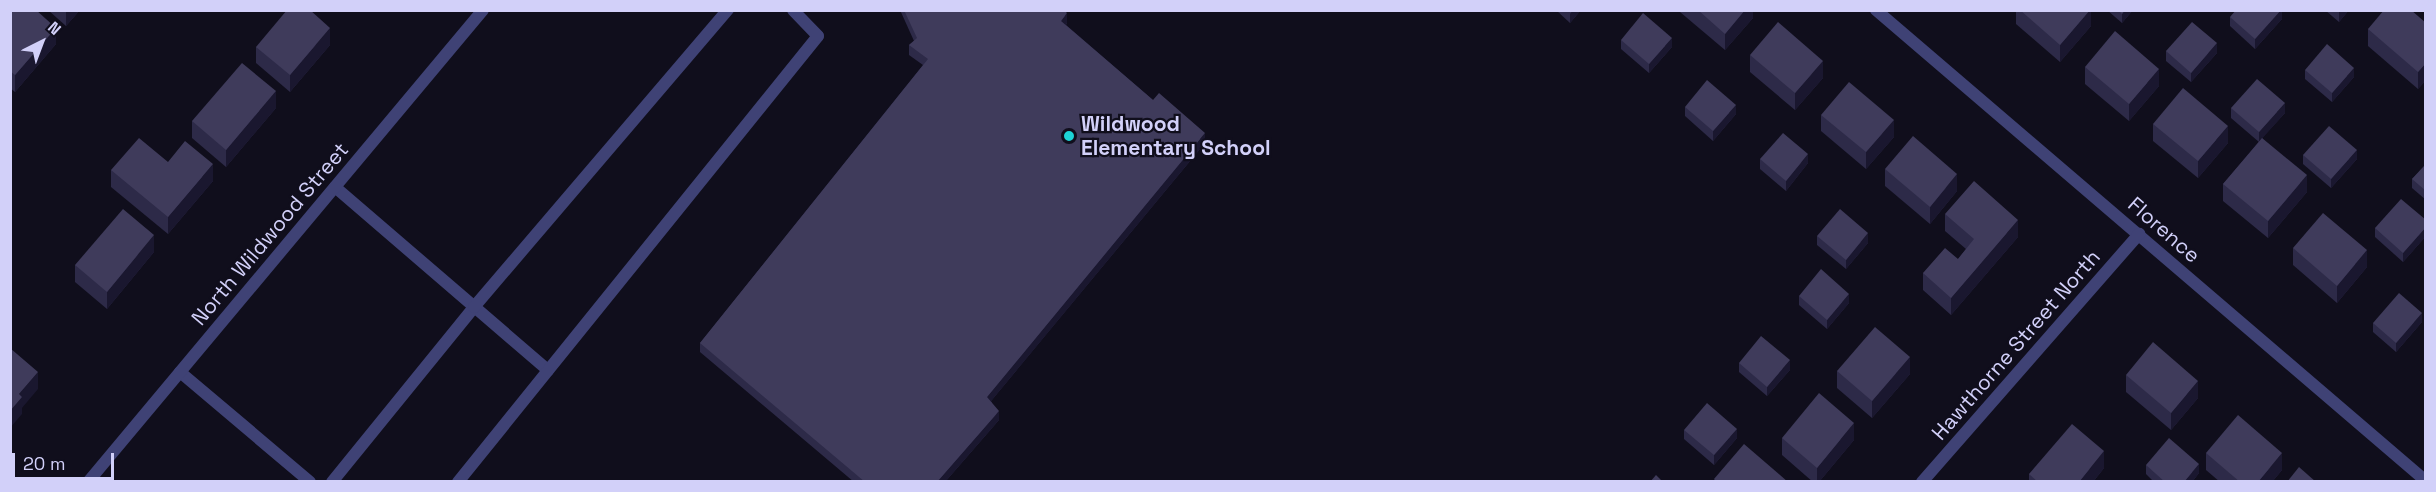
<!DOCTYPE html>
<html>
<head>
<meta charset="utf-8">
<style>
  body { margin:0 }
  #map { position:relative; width:2436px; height:492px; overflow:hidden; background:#100e1c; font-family:"Space Grotesk",sans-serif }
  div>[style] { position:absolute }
  .service>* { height:12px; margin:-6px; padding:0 6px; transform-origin:6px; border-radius:6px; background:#3f4275 }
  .minor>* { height:12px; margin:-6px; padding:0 6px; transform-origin:6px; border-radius:6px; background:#3f4275 }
  .tertiary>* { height:12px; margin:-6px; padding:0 6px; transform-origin:6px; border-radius:6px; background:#3f4275 }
  .wall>* { inset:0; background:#2d2a48 }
  .shaded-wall>* { inset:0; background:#1a172f }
  .building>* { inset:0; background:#3f3b5b }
  .dots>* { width:16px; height:16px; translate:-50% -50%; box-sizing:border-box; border:3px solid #100e1c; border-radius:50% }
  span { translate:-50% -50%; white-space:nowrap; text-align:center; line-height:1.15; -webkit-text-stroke:4.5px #100e1c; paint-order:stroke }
  .poi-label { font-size:21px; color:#d2d0f9; font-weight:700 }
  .left { translate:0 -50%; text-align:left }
  .street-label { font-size:21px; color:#d2d0f9 }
  .frame { position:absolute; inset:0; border:12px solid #d2d0f9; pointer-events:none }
  .north { position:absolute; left:12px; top:12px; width:60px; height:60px; -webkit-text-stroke:4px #100e1c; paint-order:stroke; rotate:42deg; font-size:16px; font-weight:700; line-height:24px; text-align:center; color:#d2d0f9 }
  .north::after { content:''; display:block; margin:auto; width:21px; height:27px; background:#d2d0f9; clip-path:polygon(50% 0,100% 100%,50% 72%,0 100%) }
  .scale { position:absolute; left:12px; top:453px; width:102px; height:27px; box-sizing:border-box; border:3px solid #d2d0f9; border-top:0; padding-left:8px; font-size:18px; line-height:21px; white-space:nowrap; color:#d2d0f9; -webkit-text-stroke:4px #100e1c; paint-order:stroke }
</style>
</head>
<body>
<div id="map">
  <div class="service">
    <div style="left:335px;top:187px;width:281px;rotate:40.7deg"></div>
    <div style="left:180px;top:372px;width:170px;rotate:40.2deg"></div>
    <div style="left:332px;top:482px;width:225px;rotate:-50.9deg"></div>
    <div style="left:474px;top:307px;width:391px;rotate:-49.5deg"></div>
    <div style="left:458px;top:482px;width:573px;rotate:-51.09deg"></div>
    <div style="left:818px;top:36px;width:36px;rotate:-134deg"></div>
  </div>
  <div class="minor">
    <div style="left:1876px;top:10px;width:724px;rotate:40.58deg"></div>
    <div style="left:1922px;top:482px;width:330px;rotate:-48.8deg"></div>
  </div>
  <div class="tertiary">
    <div style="left:88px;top:482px;width:615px;rotate:-50.08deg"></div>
  </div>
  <div class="wall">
    <div style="clip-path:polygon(48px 10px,80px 10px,66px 26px)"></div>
    <div style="clip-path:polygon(900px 10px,1064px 10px,1067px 23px,1066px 25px,1153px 100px,1205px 143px,991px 401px,999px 420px,945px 482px,854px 482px,700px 352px,700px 343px,923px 65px,909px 55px,909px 45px,914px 41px)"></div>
    <div style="clip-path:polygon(1556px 10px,1581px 10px,1570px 23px)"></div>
    <div style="clip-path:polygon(1680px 10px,1753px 10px,1753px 18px,1725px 50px,1680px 12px)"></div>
    <div style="clip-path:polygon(2016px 10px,2091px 10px,2091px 26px,2060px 62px,2016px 24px)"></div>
    <div style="clip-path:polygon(2107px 10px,2133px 10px,2122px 23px)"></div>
    <div style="clip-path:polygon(2282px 10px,2282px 19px,2255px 49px,2230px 26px,2230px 17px)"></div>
    <div style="clip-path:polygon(2325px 10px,2349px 10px,2339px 22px)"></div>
    <div style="clip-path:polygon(10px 12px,56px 44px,15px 92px,10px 88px)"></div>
    <div style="clip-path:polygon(2426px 23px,2426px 80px,2418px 89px,2368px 46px,2368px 29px)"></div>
    <div style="clip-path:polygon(1621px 40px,1672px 47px,1649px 73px,1621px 49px)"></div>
    <div style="clip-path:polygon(330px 45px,290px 92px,256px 63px,256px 47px)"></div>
    <div style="clip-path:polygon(2166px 51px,2217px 53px,2191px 82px,2166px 61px)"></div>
    <div style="clip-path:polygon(1750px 55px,1823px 78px,1795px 110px,1750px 72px)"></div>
    <div style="clip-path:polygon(2085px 67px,2159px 86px,2129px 121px,2085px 84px)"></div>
    <div style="clip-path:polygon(2305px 70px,2354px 77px,2332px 102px,2305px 79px)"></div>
    <div style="clip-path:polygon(1685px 107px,1736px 114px,1713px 141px,1685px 116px)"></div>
    <div style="clip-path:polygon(276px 108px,226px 167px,192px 138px,192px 121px)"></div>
    <div style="clip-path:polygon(2231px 108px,2285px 113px,2262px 138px,2307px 192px,2268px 238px,2223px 201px,2223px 184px,2259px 142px,2231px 118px)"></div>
    <div style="clip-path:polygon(1821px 115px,1894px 137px,1866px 169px,1821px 131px)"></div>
    <div style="clip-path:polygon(2153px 124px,2228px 143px,2198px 178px,2153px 141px)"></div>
    <div style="clip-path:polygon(2303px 155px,2357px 159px,2331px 188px,2303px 164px)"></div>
    <div style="clip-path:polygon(1760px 159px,1808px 163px,1786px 191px,1760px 169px)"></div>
    <div style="clip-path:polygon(168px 162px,213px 181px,168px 234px,111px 187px,111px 170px)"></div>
    <div style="clip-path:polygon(2426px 164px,2426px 200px,2412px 188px,2412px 179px)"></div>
    <div style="clip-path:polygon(1885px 169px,1957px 191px,1930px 224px,1885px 186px)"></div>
    <div style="clip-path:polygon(1945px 214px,2018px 237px,1951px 315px,1923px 290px,1923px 273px,1958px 259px,1966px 249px,1945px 231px)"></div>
    <div style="clip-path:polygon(2426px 220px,2426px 236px,2403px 262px,2375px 237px,2375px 228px)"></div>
    <div style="clip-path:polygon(1817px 236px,1868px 243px,1846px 269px,1817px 245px)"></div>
    <div style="clip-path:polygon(2293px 248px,2367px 267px,2337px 303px,2293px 265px)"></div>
    <div style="clip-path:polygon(154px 252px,107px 309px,75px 282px,75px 265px)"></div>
    <div style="clip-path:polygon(1799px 296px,1849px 303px,1827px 329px,1799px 305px)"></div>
    <div style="clip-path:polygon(2422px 322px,2396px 352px,2373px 332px,2373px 323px)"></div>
    <div style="clip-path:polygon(1739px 363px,1790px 370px,1767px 396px,1739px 372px)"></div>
    <div style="clip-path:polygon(1837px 371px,1910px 374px,1872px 418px,1837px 388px)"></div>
    <div style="clip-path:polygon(2126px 375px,2198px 398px,2171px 430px,2126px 392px)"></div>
    <div style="clip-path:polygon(1684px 430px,1737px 438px,1714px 465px,1684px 439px)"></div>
    <div style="clip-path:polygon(1782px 438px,1854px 440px,1819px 482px,1813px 482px,1782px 455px)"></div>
    <div style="clip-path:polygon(2206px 453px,2282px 470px,2272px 482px,2220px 482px,2206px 470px)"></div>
    <div style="clip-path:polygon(2146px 465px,2199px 473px,2192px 482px,2154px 482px,2146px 474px)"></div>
    <div style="clip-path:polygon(2104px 468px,2093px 482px,2029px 482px,2029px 474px)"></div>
  </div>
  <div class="shaded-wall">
    <div style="clip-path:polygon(66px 10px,80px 10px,66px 26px)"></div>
    <div style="clip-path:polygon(1573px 10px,1581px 10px,1570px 23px,1570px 14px)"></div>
    <div style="clip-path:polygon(1745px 10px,1753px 10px,1753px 18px,1725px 50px,1725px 34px)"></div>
    <div style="clip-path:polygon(2090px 10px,2091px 10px,2091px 26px,2060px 62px,2060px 45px)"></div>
    <div style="clip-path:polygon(2125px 10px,2133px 10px,2122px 23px,2122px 14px)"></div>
    <div style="clip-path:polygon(2281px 10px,2282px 10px,2282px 19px,2255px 49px,2255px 39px)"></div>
    <div style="clip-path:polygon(2339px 10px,2349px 10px,2339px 22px)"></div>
    <div style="clip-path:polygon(1067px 13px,1067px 23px,1061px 30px,1061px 21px)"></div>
    <div style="clip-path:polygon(56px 28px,56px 44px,15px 92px,15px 75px)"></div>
    <div style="clip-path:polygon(330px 28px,330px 45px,290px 92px,290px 75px)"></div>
    <div style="clip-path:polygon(1672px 38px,1672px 47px,1649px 73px,1649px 64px)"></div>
    <div style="clip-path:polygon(2217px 43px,2217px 53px,2191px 82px,2191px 73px)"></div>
    <div style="clip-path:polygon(1823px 61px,1823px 78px,1795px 110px,1795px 93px)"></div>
    <div style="clip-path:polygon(2426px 63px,2426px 80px,2418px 89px,2418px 72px)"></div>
    <div style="clip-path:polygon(2354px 68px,2354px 77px,2332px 102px,2332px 93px)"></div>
    <div style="clip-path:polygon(2159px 69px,2159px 86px,2129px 121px,2129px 104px)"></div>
    <div style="clip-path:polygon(276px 91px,276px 108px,226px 167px,226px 150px)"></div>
    <div style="clip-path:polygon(2285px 103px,2285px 113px,2259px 142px,2259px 132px)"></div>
    <div style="clip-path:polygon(1736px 105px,1736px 114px,1713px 141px,1713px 131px)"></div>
    <div style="clip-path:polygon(1894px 120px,1894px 137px,1866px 169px,1866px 152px)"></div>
    <div style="clip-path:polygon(2228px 126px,2228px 143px,2198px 178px,2198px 161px)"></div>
    <div style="clip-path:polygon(1205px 133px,1205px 143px,987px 406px,987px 397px)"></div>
    <div style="clip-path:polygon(2357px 150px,2357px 159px,2331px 188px,2331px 179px)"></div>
    <div style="clip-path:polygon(1808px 154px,1808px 163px,1786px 191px,1786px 181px)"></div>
    <div style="clip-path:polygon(213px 164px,213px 181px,168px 234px,168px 217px)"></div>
    <div style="clip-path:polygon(1957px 174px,1957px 191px,1930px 224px,1930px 207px)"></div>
    <div style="clip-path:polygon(2307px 175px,2307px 192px,2268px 238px,2268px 221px)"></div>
    <div style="clip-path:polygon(2018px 220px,2018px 237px,1951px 315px,1951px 298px)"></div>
    <div style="clip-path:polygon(2426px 227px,2426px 236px,2403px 262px,2403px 253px)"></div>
    <div style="clip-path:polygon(1868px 233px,1868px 243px,1846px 269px,1846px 260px)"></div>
    <div style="clip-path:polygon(154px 235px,154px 252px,107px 309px,107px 292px)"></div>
    <div style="clip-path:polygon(2367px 250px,2367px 267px,2337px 303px,2337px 286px)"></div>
    <div style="clip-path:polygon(1849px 294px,1849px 303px,1827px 329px,1827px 320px)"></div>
    <div style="clip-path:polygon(2422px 313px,2422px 322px,2396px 352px,2396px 343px)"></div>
    <div style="clip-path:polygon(1910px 357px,1910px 374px,1872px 418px,1872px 401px)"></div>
    <div style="clip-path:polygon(1790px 360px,1790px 370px,1767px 396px,1767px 387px)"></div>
    <div style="clip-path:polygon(38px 372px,38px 389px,22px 408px,22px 414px,10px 428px,10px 411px,19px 394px)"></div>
    <div style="clip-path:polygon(2198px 381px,2198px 398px,2171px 430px,2171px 413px)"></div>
    <div style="clip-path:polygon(999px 411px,999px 420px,945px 482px,937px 482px)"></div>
    <div style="clip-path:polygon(1854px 423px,1854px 440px,1819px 482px,1817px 482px,1817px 468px)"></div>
    <div style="clip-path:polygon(1737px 429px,1737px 438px,1714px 465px,1714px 455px)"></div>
    <div style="clip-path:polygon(2104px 451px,2104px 468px,2093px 482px,2079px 482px)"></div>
    <div style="clip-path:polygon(2282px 453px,2282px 470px,2272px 482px,2258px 482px)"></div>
    <div style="clip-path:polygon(2199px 464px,2199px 473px,2192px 482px,2184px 482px)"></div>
  </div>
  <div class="building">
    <div style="clip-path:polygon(12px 10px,36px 10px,56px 28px,15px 75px,10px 71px,10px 12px)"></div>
    <div style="clip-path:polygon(287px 10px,310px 10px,330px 28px,290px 75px,256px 47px)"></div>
    <div style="clip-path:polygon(904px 10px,1064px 10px,1067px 13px,1061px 21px,1153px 100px,1159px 93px,1205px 133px,987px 397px,999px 411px,937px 482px,865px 482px,700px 343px,928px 59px,909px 45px,917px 38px)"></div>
    <div style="clip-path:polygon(1698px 10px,1745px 10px,1725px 34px)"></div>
    <div style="clip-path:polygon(2020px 10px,2090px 10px,2060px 45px)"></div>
    <div style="clip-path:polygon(2118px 10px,2125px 10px,2122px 14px)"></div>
    <div style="clip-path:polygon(2236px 10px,2281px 10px,2255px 39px,2230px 17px)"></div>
    <div style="clip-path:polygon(2384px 10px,2411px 10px,2426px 23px,2426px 63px,2418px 72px,2368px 29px)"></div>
    <div style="clip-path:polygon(1643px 13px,1672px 38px,1649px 64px,1621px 40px)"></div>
    <div style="clip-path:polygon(1778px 22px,1823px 61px,1795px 93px,1750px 55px)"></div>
    <div style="clip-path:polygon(2192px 22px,2217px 43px,2191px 73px,2166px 51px)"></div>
    <div style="clip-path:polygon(2115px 31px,2159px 69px,2129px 104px,2085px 67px)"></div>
    <div style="clip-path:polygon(2327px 44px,2354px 68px,2332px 93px,2305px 70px)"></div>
    <div style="clip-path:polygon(242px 63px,276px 91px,226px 150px,192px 121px)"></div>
    <div style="clip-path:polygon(2257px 79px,2285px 103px,2259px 132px,2231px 108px)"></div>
    <div style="clip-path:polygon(1707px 80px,1736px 105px,1713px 131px,1685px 107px)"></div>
    <div style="clip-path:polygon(1849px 82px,1894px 120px,1866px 152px,1821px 115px)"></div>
    <div style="clip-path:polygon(2183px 88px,2228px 126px,2198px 161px,2153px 124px)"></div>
    <div style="clip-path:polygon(2329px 126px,2357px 150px,2331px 179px,2303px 155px)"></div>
    <div style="clip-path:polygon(1783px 133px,1808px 154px,1786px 181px,1760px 159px)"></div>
    <div style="clip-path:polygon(1913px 136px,1957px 174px,1930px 207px,1885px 169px)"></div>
    <div style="clip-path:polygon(139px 138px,168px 162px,185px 141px,213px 164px,168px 217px,111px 170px)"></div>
    <div style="clip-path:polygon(2262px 138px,2307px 175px,2268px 221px,2223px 184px)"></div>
    <div style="clip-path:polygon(2426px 164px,2426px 191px,2412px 179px)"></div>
    <div style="clip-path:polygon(1974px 181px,2018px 220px,1951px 298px,1923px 273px,1945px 248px,1958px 259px,1974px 239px,1945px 214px)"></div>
    <div style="clip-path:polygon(2401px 199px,2426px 220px,2426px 227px,2403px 253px,2375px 228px)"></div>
    <div style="clip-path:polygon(123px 209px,154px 235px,107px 292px,75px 265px)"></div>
    <div style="clip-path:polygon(1840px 209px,1868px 233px,1846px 260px,1817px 236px)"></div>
    <div style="clip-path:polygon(2323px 213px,2367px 250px,2337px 286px,2293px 248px)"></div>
    <div style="clip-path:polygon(1821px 269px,1849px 294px,1827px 320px,1799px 296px)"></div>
    <div style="clip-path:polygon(2399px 293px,2422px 313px,2396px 343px,2373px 323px)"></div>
    <div style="clip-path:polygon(1875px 327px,1910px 357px,1872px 401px,1837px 371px)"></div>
    <div style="clip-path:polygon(1761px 336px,1790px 360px,1767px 387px,1739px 363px)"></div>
    <div style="clip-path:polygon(2153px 342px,2198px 381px,2171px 413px,2126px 375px)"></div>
    <div style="clip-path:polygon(10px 348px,38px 372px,19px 394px,22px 397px,10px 411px)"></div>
    <div style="clip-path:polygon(1819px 393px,1854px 423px,1817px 468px,1782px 438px)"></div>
    <div style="clip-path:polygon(1707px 403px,1737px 429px,1714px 455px,1684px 430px)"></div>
    <div style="clip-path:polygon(2238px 415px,2282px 453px,2258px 482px,2240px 482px,2206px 453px)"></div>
    <div style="clip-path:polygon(2072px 424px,2104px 451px,2079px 482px,2038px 482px,2029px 474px)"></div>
    <div style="clip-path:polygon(2169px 438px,2199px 464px,2184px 482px,2165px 482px,2146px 465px)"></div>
    <div style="clip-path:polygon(1744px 444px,1788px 482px,1716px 482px,1714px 479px)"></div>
    <div style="clip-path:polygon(2299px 467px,2316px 482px,2287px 482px)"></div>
    <div style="clip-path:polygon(1656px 475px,1663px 482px,1650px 482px)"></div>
  </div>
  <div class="dots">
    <div style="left:1069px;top:136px;background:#1dd3d7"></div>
  </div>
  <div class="poi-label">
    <span class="left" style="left:1081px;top:136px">Wildwood<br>Elementary School</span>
  </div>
  <div class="street-label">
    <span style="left:2164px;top:230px;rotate:41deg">Florence</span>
    <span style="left:270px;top:234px;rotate:-50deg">North Wildwood Street</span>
    <span style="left:2016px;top:345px;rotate:-49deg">Hawthorne Street North</span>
  </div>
  <div class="frame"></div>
  <div class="north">N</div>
  <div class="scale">20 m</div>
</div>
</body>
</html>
